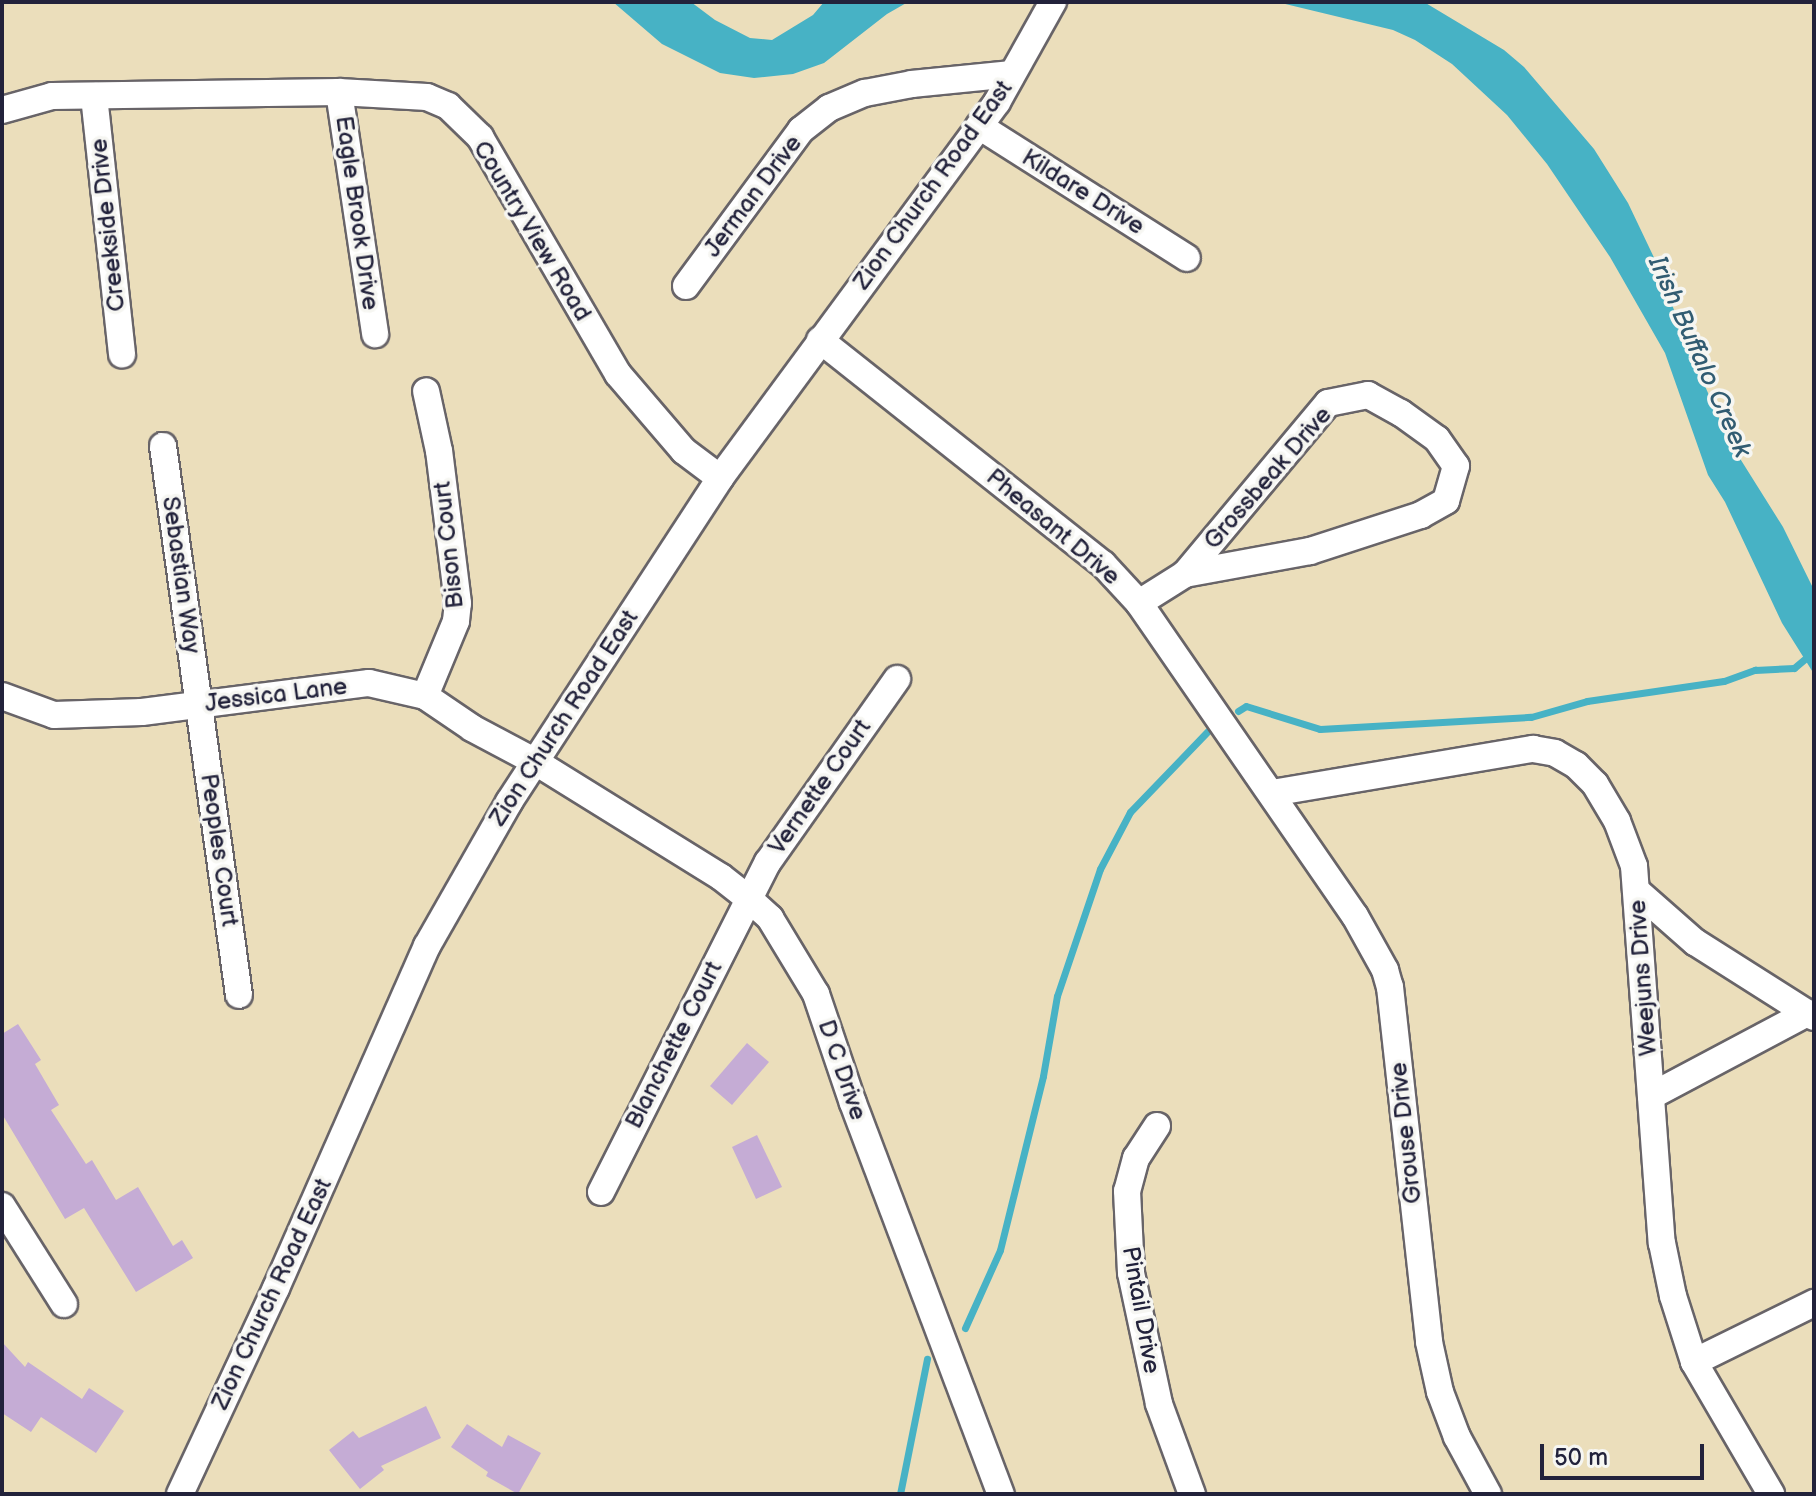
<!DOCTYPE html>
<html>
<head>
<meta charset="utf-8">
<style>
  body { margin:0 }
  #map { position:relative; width:1816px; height:1496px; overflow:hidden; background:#ebdebb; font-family:"Balsamiq Sans",sans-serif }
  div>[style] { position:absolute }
  .water>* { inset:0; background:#47b2c5 }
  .stream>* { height:7px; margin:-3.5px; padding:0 3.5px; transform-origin:3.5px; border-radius:3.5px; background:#47b2c5 }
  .building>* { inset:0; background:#c5acd5 }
  .roads { filter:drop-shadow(2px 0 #686468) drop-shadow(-2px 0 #686468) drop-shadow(0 2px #686468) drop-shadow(0 -2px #686468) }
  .minor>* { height:26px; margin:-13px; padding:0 13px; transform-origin:13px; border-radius:13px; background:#fff }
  span { translate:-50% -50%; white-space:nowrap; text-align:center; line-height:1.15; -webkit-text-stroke:7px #f6f6f2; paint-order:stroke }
  .street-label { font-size:24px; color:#22223b }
  .water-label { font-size:26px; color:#315c72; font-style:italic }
  .frame { position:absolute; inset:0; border:4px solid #22223b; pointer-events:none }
  .scale { position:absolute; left:1540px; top:1444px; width:164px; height:36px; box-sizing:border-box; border:4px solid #22223b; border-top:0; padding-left:10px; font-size:24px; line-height:28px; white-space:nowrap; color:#22223b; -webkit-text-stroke:6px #f6f6f2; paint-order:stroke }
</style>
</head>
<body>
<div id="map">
  <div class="water">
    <div style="clip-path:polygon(613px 2px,691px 2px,715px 20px,750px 38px,772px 40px,813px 15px,824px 2px,908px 2px,887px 14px,824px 63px,793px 74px,754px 78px,720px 73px,662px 44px)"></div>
    <div style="clip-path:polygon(1277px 2px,1424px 2px,1504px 50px,1524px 67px,1594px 149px,1628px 203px,1659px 268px,1684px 338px,1729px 441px,1783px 527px,1814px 590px,1814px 674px,1782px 623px,1725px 502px,1708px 475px,1665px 353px,1610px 257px,1547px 164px,1507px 115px,1452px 64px,1415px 40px,1393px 30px)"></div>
  </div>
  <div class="stream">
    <div style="left:1238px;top:711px;width:9px;rotate:-32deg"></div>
    <div style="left:1246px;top:706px;width:77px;rotate:17.3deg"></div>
    <div style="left:1320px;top:729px;width:211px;rotate:-3.3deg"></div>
    <div style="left:1531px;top:717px;width:58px;rotate:-15.9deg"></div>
    <div style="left:1587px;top:701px;width:138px;rotate:-8.3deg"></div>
    <div style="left:1724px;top:681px;width:33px;rotate:-20deg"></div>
    <div style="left:1755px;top:670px;width:39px;rotate:-3deg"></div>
    <div style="left:1794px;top:668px;width:26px;rotate:-40deg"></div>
    <div style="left:965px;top:1328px;width:85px;rotate:-65.8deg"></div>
    <div style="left:1000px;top:1250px;width:179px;rotate:-76.1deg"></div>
    <div style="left:1043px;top:1076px;width:81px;rotate:-80.1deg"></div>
    <div style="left:1057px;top:996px;width:134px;rotate:-71.3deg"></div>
    <div style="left:1100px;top:869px;width:64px;rotate:-62.2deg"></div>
    <div style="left:1130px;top:812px;width:112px;rotate:-46.1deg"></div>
    <div style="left:900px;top:1494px;width:138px;rotate:-78.7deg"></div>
  </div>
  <div class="building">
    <div style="clip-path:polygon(18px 1024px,41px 1060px,35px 1064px,59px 1105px,51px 1110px,86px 1164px,92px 1160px,116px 1200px,138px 1187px,173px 1246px,182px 1240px,193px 1258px,136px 1292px,84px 1208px,65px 1219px,2px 1114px,2px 1034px)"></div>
    <div style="clip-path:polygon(747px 1043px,769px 1062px,732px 1105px,710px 1086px)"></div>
    <div style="clip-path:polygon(757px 1135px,782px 1187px,756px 1199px,732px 1147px)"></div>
    <div style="clip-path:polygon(2px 1342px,25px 1367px,28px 1362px,82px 1399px,89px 1388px,124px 1411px,96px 1453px,41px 1417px,31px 1432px,2px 1413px)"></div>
    <div style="clip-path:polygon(426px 1406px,441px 1438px,381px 1466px,384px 1470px,360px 1489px,329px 1450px,353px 1431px,359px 1438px)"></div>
    <div style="clip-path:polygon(467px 1424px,502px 1447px,508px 1435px,541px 1453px,518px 1494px,486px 1476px,488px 1472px,451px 1447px)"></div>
  </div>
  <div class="roads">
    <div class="minor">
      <div style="left:339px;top:92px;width:245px;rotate:81.5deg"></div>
      <div style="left:94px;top:96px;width:260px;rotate:83.8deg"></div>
      <div style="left:2px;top:110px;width:52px;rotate:-15.6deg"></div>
      <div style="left:52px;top:96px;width:287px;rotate:-0.8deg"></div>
      <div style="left:339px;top:92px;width:88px;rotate:3.3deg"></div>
      <div style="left:427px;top:97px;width:23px;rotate:23deg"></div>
      <div style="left:448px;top:106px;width:45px;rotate:44.1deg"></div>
      <div style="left:480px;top:137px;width:274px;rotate:59.8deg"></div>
      <div style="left:618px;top:374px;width:101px;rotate:49.4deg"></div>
      <div style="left:684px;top:451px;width:45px;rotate:36.9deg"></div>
      <div style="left:979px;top:126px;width:246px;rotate:32.4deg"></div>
      <div style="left:686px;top:286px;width:194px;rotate:-53.6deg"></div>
      <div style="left:801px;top:130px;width:36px;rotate:-38deg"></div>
      <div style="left:829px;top:108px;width:39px;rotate:-23deg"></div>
      <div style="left:865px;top:93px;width:48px;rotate:-10.8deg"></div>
      <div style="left:912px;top:84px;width:100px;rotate:-5.7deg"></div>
      <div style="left:820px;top:340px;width:361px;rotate:38.4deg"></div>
      <div style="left:1103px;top:564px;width:53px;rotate:47.3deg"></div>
      <div style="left:1139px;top:603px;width:380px;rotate:55.4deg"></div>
      <div style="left:1355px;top:916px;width:62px;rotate:60.9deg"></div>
      <div style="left:1385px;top:970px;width:18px;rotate:74deg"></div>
      <div style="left:1390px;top:987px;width:357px;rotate:83.7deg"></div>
      <div style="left:1429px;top:1342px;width:51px;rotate:77.6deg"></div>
      <div style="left:1440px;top:1392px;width:48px;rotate:69.3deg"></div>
      <div style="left:1457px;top:1437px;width:65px;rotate:61.5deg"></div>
      <div style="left:163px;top:446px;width:554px;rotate:82.12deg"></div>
      <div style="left:1139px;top:603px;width:54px;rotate:-32.2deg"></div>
      <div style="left:1185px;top:574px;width:223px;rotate:-50.1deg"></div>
      <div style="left:1328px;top:403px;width:41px;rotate:-11.3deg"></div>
      <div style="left:1368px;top:395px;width:38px;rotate:29deg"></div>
      <div style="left:1401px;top:413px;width:44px;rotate:35.8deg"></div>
      <div style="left:1437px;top:439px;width:33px;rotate:55deg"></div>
      <div style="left:1456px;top:466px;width:36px;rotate:106deg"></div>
      <div style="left:1446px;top:501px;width:29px;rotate:151deg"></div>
      <div style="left:1421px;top:515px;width:117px;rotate:162deg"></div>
      <div style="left:1310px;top:551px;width:127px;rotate:169.6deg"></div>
      <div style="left:2px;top:696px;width:55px;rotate:20.1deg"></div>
      <div style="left:54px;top:715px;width:88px;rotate:-2deg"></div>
      <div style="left:142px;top:712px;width:229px;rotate:-7.3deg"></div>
      <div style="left:369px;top:683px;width:57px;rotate:13.1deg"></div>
      <div style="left:425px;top:696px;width:57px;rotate:34.2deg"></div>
      <div style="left:472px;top:728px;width:70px;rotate:28deg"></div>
      <div style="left:534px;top:761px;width:220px;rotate:31.8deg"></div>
      <div style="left:721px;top:877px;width:34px;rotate:38deg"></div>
      <div style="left:748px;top:898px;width:30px;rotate:42deg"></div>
      <div style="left:770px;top:918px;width:89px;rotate:58.8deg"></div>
      <div style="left:816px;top:994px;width:115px;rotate:71.3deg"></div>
      <div style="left:853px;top:1103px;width:418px;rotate:69.3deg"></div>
      <div style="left:425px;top:696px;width:81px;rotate:-67.5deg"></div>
      <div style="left:456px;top:621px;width:18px;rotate:-84deg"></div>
      <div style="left:458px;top:603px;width:153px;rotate:-97.1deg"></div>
      <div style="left:439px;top:451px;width:61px;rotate:-102.2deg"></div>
      <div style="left:1272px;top:793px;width:265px;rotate:-9.6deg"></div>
      <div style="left:1533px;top:749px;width:22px;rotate:10deg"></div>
      <div style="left:1555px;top:753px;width:24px;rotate:30deg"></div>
      <div style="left:1576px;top:765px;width:27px;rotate:45deg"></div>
      <div style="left:1595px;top:784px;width:43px;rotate:59.3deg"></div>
      <div style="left:1617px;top:821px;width:48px;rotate:69.3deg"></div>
      <div style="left:1634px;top:866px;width:378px;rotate:85.8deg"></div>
      <div style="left:1662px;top:1243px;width:54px;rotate:78.3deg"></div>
      <div style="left:1673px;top:1296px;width:69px;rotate:72.3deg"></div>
      <div style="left:1694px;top:1362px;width:153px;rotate:59.7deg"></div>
      <div style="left:1638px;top:892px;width:76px;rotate:41.3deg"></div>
      <div style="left:1695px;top:942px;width:133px;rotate:32.4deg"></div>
      <div style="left:1651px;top:1096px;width:177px;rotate:-28deg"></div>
      <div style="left:1807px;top:1013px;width:8px;rotate:30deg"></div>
      <div style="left:1157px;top:1126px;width:38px;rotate:123deg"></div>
      <div style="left:1136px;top:1158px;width:34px;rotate:105deg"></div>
      <div style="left:1127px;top:1191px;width:82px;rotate:87.2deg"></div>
      <div style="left:1131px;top:1273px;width:134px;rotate:77.9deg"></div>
      <div style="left:1159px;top:1404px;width:96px;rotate:69.9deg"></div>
      <div style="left:601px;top:1192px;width:370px;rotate:-63.2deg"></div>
      <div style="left:768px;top:862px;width:224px;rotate:-54.8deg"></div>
      <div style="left:2px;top:1206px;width:116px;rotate:57.7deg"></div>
      <div style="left:1694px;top:1362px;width:134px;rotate:-26.2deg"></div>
      <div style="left:180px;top:1494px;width:227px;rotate:-65deg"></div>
      <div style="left:276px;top:1288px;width:374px;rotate:-66.2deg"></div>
      <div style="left:427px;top:946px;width:166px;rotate:-60.3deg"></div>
      <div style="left:509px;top:802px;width:387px;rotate:-56.9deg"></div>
      <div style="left:720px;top:478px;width:467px;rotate:-53.6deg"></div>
      <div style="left:997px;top:102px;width:115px;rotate:-60.8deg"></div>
    </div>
  </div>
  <div class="street-label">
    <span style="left:933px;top:185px;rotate:-54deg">Zion Church Road East</span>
    <span style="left:1083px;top:192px;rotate:32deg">Kildare Drive</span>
    <span style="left:753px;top:196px;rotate:-53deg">Jerman Drive</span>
    <span style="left:357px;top:213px;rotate:82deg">Eagle Brook Drive</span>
    <span style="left:108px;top:225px;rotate:-96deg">Creekside Drive</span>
    <span style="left:532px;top:231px;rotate:59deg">Country View Road</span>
    <span style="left:1268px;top:478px;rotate:-49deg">Grossbeak Drive</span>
    <span style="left:1053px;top:527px;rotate:40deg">Pheasant Drive</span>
    <span style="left:449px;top:545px;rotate:-96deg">Bison Court</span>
    <span style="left:181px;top:575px;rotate:82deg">Sebastian Way</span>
    <span style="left:276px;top:695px;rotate:-7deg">Jessica Lane</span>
    <span style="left:564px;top:718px;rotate:-57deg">Zion Church Road East</span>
    <span style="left:820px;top:787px;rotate:-55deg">Vernette Court</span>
    <span style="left:219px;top:850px;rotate:82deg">Peoples Court</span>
    <span style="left:1643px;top:978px;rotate:-94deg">Weejuns Drive</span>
    <span style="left:674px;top:1045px;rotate:-63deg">Blanchette Court</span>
    <span style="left:842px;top:1070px;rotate:71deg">D C Drive</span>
    <span style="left:1406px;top:1133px;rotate:-96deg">Grouse Drive</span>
    <span style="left:272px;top:1294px;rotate:-65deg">Zion Church Road East</span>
    <span style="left:1141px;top:1310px;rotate:80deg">Pintail Drive</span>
  </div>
  <div class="water-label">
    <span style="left:1699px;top:357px;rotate:66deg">Irish Buffalo Creek</span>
  </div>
  <div class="frame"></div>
  <div class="scale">50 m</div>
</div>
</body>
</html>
